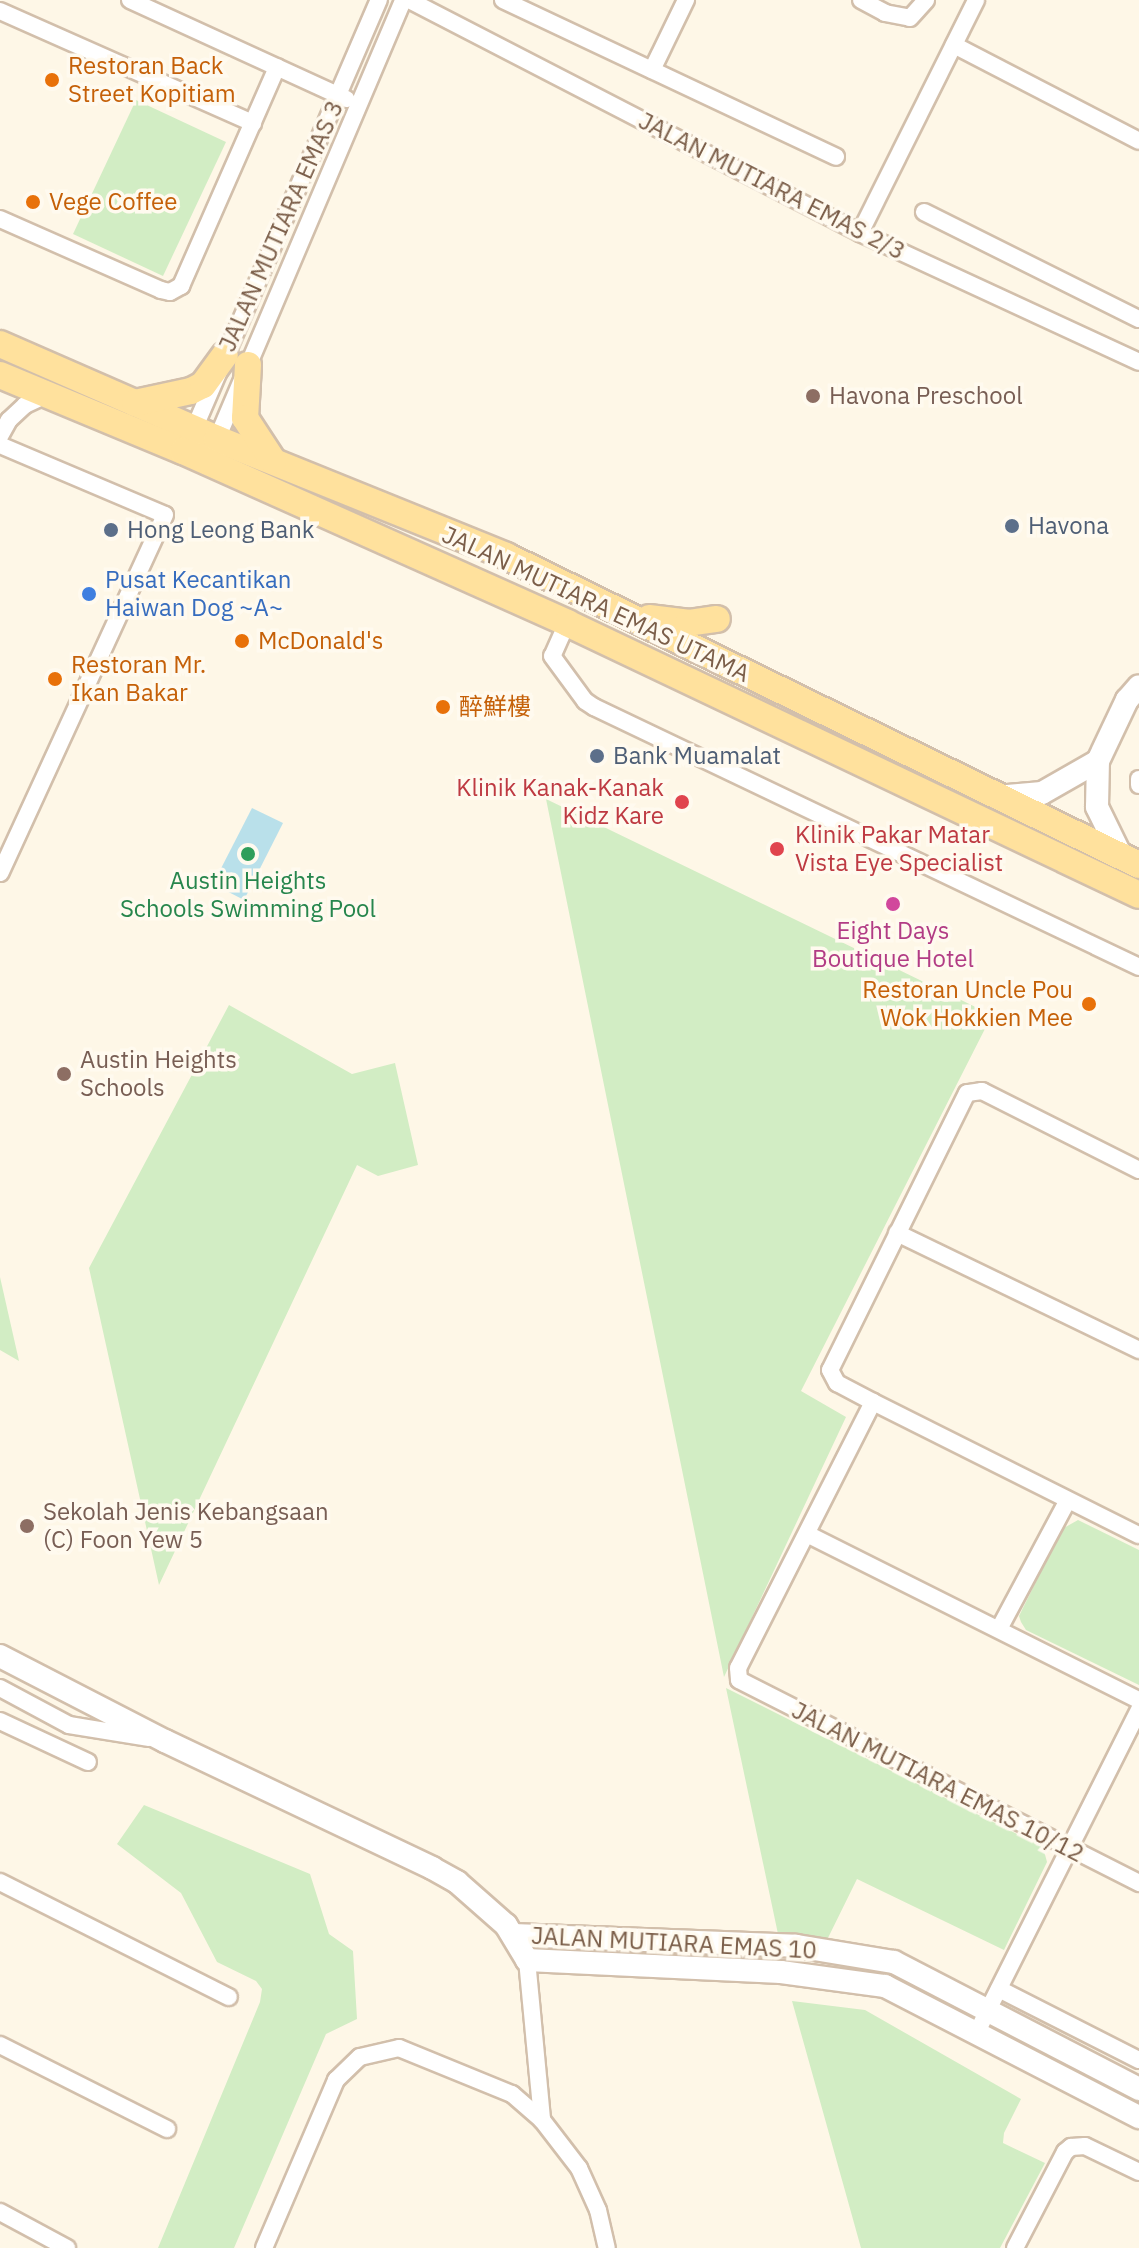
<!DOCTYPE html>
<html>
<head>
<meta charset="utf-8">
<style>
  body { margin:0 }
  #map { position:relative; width:1139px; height:2248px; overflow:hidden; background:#fef7e7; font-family:"IBM Plex Sans","Noto Sans SC",sans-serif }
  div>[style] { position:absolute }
  .green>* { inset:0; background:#d2edc4 }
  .water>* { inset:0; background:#b9e0ea }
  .roads { filter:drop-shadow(2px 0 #d2bfab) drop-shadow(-2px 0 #d2bfab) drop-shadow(0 2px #d2bfab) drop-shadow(0 -2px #d2bfab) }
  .street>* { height:16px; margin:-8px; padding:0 8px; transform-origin:8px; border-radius:8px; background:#fff }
  .secondary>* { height:22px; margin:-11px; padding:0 11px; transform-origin:11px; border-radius:11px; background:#fff }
  .primary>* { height:26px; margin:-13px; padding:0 13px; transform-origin:13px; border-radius:13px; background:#ffe19d }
  .dots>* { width:22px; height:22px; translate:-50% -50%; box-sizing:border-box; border:4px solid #fffaef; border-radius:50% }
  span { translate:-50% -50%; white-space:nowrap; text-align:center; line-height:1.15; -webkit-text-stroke:7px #fffaef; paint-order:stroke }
  .food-label { font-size:24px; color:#c56008 }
  .left { translate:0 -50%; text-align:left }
  .right { translate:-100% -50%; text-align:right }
  .street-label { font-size:24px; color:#7b5e49 }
  .education-label { font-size:24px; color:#785e54 }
  .service-label { font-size:24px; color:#4e5e75 }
  .shop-label { font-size:24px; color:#366cbe }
  .health-label { font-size:24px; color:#be3a42 }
  .leisure-label { font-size:24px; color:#27864d }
  .hotel-label { font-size:24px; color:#b23c85 }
</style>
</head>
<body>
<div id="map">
  <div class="green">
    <div style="clip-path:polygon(136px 100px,226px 142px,163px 276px,73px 234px)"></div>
    <div style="clip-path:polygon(546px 799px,992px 1015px,801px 1391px,846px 1417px,724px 1677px)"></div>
    <div style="clip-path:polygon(229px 1005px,352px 1074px,395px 1063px,418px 1165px,378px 1176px,357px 1165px,159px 1585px,89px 1268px)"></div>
    <div style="clip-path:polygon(0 1277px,19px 1361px,0 1350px)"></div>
    <div style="clip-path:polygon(1078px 1520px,1139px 1550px,1139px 1685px,1026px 1630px,1021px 1622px,1019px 1616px,1062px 1529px)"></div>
    <div style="clip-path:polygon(726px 1688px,1043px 1847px,1047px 1862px,1004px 1950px,857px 1879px,825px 1944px,778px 1934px)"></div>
    <div style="clip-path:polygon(144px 1805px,310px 1874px,329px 1934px,353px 1951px,357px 2019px,326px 2034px,234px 2248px,158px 2248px,260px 2002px,262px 1989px,256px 1981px,217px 1962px,181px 1893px,117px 1844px)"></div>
    <div style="clip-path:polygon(792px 2001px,865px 2010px,1021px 2099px,1004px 2133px,1003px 2143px,1045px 2163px,1000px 2248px,861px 2248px)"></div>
  </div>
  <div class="water">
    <div style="clip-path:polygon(252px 808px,283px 823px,244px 900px,213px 884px)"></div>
  </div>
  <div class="roads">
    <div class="street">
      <div style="left:130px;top:0;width:238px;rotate:24.6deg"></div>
      <div style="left:409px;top:0;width:508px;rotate:27.32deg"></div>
      <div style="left:860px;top:233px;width:307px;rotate:24.8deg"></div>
      <div style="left:503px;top:0;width:368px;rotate:25.2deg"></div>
      <div style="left:861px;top:0;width:27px;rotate:28deg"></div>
      <div style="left:885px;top:13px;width:25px;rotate:11deg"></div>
      <div style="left:910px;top:18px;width:24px;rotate:-48deg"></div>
      <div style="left:0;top:11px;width:277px;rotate:23.9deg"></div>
      <div style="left:954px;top:45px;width:208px;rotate:27.4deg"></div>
      <div style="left:652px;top:70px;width:78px;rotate:-64.1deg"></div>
      <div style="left:924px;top:212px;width:240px;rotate:26.5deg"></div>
      <div style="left:0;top:219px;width:176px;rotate:23.8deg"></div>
      <div style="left:161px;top:290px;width:9px;rotate:13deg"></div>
      <div style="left:170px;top:292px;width:13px;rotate:-29deg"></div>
      <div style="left:181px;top:286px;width:239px;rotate:-66.3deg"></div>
      <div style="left:860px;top:233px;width:260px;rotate:-63.5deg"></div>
      <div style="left:0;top:436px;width:18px;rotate:-61deg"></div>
      <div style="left:9px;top:420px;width:22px;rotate:-43deg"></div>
      <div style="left:25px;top:405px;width:23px;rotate:-25deg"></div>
      <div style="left:191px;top:436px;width:475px;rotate:-66.7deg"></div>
      <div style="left:0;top:445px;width:179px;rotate:23deg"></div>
      <div style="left:165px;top:515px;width:394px;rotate:114.7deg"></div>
      <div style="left:214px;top:446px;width:484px;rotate:-67deg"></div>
      <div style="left:567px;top:623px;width:36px;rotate:114deg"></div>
      <div style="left:552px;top:656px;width:56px;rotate:53.7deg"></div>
      <div style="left:585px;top:701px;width:11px;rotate:34deg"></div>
      <div style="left:594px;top:707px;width:604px;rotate:25.5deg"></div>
      <div style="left:1139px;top:779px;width:6px;rotate:90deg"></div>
      <div style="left:1139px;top:1170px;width:176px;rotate:-153.3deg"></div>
      <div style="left:982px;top:1091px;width:15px;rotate:172deg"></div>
      <div style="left:967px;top:1093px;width:309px;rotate:116.3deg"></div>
      <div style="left:830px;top:1370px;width:15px;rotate:62deg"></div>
      <div style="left:837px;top:1383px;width:41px;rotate:27.8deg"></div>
      <div style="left:873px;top:1402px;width:297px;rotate:26.6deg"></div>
      <div style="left:897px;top:1233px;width:269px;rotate:25.8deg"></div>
      <div style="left:873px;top:1402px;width:298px;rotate:116.9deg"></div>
      <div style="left:738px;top:1668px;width:12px;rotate:85deg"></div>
      <div style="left:739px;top:1680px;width:449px;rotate:26.9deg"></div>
      <div style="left:807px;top:1534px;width:371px;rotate:26.6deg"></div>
      <div style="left:999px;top:1629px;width:146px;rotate:-61.9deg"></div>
      <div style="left:0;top:1688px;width:78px;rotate:28.2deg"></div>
      <div style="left:69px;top:1725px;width:80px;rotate:9.3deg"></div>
      <div style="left:0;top:1721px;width:97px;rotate:25deg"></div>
      <div style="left:0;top:1882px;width:256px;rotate:26.7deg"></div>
      <div style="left:527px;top:1960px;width:161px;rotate:84.6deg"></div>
      <div style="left:999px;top:1989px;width:157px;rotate:26.9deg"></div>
      <div style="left:976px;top:2034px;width:363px;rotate:-63.3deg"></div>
      <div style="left:0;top:2045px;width:187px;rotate:26.7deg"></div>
      <div style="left:0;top:2212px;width:76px;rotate:28.2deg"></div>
      <div style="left:264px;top:2248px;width:183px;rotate:-66.8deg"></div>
      <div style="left:336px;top:2080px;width:33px;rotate:-44deg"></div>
      <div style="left:360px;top:2057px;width:40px;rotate:-13deg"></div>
      <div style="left:399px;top:2048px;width:122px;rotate:22.2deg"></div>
      <div style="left:512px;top:2094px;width:40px;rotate:41deg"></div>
      <div style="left:542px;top:2120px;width:61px;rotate:52.4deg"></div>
      <div style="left:579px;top:2168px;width:46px;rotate:65.7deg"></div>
      <div style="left:598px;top:2210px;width:39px;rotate:77deg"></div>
      <div style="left:1015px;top:2248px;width:108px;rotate:-62.5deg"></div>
      <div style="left:1065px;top:2152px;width:8px;rotate:-40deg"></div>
      <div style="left:1071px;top:2147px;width:14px;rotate:-4deg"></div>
      <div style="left:1085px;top:2146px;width:60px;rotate:25.7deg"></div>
    </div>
    <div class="secondary">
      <div style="left:996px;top:797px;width:46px;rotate:-5deg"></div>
      <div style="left:1042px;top:793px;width:64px;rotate:-29.7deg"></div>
      <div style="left:1122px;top:858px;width:57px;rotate:-116.1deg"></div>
      <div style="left:1097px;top:807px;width:46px;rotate:-88.8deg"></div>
      <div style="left:1098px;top:761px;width:68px;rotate:-64.6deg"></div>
      <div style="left:1127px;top:700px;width:18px;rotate:-49deg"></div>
      <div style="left:0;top:1656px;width:186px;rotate:27.3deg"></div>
      <div style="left:165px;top:1741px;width:296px;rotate:25.4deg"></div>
      <div style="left:432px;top:1868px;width:29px;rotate:29deg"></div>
      <div style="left:457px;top:1882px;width:65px;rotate:41.3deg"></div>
      <div style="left:506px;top:1925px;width:41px;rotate:59deg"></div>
      <div style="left:527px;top:1960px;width:254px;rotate:2.7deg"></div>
      <div style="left:781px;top:1972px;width:105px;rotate:7.7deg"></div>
      <div style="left:885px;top:1986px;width:286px;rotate:27.3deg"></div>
      <div style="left:513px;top:1935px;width:283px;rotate:2.2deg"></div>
      <div style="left:796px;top:1946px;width:99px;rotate:9.3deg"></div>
      <div style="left:894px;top:1962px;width:276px;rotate:27.4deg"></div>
    </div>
    <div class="primary">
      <div style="left:0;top:344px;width:237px;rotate:23.6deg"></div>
      <div style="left:217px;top:439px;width:312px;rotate:22deg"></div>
      <div style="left:506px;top:556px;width:704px;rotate:26.02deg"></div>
      <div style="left:248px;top:365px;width:53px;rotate:93.2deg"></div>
      <div style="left:245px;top:418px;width:51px;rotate:56.9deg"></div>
      <div style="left:0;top:375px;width:198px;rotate:22.6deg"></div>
      <div style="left:183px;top:451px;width:421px;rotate:24.1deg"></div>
      <div style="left:567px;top:623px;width:633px;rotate:25.43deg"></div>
      <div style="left:135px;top:403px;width:57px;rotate:-12.1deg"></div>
      <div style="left:191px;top:391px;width:13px;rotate:-27deg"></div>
      <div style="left:203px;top:385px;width:37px;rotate:-54deg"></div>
      <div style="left:649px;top:618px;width:39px;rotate:7deg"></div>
      <div style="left:688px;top:623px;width:29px;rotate:-8deg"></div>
    </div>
  </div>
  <div class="dots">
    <div style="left:52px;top:80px;background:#e8710a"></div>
    <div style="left:33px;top:202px;background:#e8710a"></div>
    <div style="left:813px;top:396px;background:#8d6e63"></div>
    <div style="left:1012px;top:526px;background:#5c6f8a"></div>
    <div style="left:111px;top:530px;background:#5c6f8a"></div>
    <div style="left:89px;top:594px;background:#3f7fe0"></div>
    <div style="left:242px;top:641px;background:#e8710a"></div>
    <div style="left:55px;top:679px;background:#e8710a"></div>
    <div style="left:443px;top:707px;background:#e8710a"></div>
    <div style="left:597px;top:756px;background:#5c6f8a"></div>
    <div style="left:682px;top:802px;background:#e0444e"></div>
    <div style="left:777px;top:849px;background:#e0444e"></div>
    <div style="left:248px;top:854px;background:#2e9e5b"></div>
    <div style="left:893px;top:904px;background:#d1479c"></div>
    <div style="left:1089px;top:1004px;background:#e8710a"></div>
    <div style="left:64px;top:1074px;background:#8d6e63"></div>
    <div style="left:27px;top:1526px;background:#8d6e63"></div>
  </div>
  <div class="food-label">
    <span class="left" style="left:68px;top:80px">Restoran Back<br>Street Kopitiam</span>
    <span class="left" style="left:49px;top:202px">Vege Coffee</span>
    <span class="left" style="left:258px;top:641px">McDonald's</span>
    <span class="left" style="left:71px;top:679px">Restoran Mr.<br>Ikan Bakar</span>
    <span class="left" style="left:459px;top:707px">醉鮮樓</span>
    <span class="right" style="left:1073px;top:1004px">Restoran Uncle Pou<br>Wok Hokkien Mee</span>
  </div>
  <div class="street-label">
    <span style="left:772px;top:186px;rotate:27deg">JALAN MUTIARA EMAS 2/3</span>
    <span style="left:281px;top:226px;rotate:-66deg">JALAN MUTIARA EMAS 3</span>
    <span style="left:596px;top:604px;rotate:25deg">JALAN MUTIARA EMAS UTAMA</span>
    <span style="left:938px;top:1782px;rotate:27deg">JALAN MUTIARA EMAS 10/12</span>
    <span style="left:674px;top:1943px;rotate:3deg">JALAN MUTIARA EMAS 10</span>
  </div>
  <div class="education-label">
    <span class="left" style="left:829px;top:396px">Havona Preschool</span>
    <span class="left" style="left:80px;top:1074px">Austin Heights<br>Schools</span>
    <span class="left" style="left:43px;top:1526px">Sekolah Jenis Kebangsaan<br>(C) Foon Yew 5</span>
  </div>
  <div class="service-label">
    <span class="left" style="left:1028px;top:526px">Havona</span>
    <span class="left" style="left:127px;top:530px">Hong Leong Bank</span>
    <span class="left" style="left:613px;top:756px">Bank Muamalat</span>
  </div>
  <div class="shop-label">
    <span class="left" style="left:105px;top:594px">Pusat Kecantikan<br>Haiwan Dog ~A~</span>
  </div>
  <div class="health-label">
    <span class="right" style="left:664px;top:802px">Klinik Kanak-Kanak<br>Kidz Kare</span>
    <span class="left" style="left:795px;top:849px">Klinik Pakar Matar<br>Vista Eye Specialist</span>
  </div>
  <div class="leisure-label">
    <span style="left:248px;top:895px">Austin Heights<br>Schools Swimming Pool</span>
  </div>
  <div class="hotel-label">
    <span style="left:893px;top:945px">Eight Days<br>Boutique Hotel</span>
  </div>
</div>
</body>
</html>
